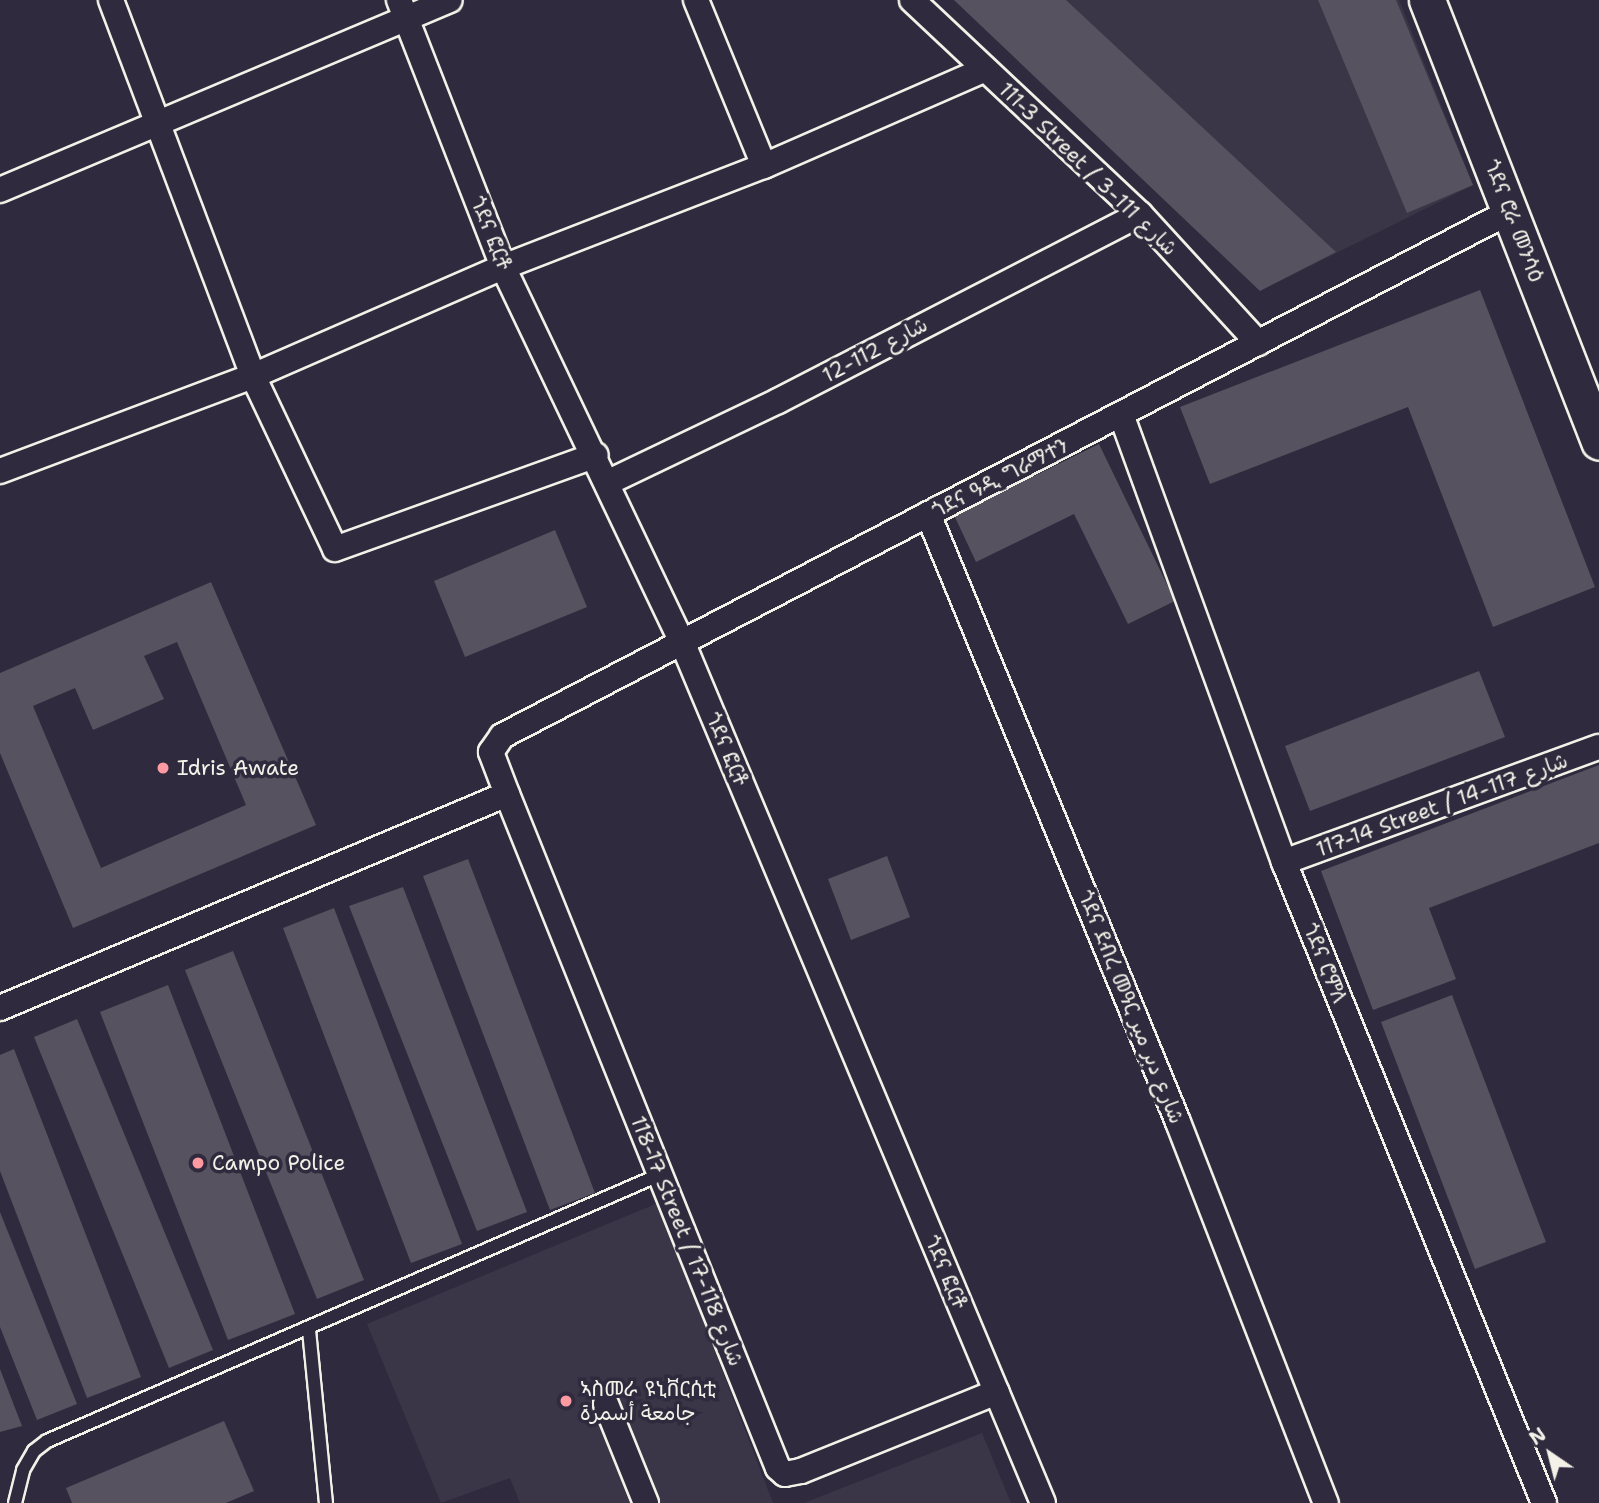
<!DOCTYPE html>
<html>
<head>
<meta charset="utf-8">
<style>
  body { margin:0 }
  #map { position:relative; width:1599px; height:1503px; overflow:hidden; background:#2f2a3d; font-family:"Shantell Sans","Playpen Sans Arabic","Noto Sans Ethiopic",sans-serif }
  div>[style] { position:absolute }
  .built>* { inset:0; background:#3b3647 }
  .building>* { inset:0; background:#56525f }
  .roads { filter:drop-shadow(2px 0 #f4f1e8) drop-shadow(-2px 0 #f4f1e8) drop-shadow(0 2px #f4f1e8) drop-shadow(0 -2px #f4f1e8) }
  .service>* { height:12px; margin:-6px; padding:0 6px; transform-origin:6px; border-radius:6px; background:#2f2a3d }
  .minor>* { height:24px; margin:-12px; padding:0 12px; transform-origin:12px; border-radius:12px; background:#2f2a3d }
  .secondary>* { height:35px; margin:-17.5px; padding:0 17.5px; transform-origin:17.5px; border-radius:17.5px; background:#2f2a3d }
  .dots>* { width:19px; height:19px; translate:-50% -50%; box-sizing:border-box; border:4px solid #2f2a3d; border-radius:50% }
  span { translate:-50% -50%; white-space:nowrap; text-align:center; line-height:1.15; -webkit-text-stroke:7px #2f2a3d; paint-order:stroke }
  .street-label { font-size:21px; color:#f4f1e8 }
  .poi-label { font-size:21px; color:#f4f1e8 }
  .left { translate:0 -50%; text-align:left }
  .north { position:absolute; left:1515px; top:1419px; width:70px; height:70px; -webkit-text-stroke:5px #2f2a3d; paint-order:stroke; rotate:325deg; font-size:19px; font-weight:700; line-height:28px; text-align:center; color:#f4f1e8 }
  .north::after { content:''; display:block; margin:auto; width:24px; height:32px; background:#f4f1e8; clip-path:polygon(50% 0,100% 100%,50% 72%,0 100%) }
</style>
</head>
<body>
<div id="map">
  <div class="built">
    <div style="clip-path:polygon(954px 0,1399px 0,1473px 185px,1260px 291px)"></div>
    <div style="clip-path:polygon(658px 1203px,773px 1503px,520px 1503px,510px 1478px,441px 1503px,367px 1324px)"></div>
    <div style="clip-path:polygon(982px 1433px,1011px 1503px,804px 1503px)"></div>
  </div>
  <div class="building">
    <div style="clip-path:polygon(954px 0,1066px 0,1336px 252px,1260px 291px)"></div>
    <div style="clip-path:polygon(1318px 0,1396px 0,1473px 185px,1407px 213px)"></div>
    <div style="clip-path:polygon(1480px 290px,1595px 587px,1493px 627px,1408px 407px,1210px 484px,1180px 407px)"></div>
    <div style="clip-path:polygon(1099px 444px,1175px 601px,1128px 624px,1074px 514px,976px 562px,954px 515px)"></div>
    <div style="clip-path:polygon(555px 530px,587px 607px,465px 657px,434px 581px)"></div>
    <div style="clip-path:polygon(evenodd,211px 582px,316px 825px,73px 928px,0 753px,0 673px,211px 582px,177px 642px,246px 805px,101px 868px,33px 706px,75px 688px,93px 730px,164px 699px,144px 656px,177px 642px)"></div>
    <div style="clip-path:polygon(1479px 671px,1505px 737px,1310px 811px,1285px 746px)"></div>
    <div style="clip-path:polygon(1599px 765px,1599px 843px,1429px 908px,1456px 979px,1373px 1010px,1321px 871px)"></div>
    <div style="clip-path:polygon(887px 856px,910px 917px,851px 940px,828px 879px)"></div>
    <div style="clip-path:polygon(468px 859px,595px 1193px,550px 1210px,423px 876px)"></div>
    <div style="clip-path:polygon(403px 887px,527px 1212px,477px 1231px,349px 906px)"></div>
    <div style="clip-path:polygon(334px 908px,462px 1244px,411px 1263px,283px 928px)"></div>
    <div style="clip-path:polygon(233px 951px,364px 1280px,317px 1299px,185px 970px)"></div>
    <div style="clip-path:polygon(168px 985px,295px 1314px,228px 1340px,100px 1012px)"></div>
    <div style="clip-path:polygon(1452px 995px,1546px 1242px,1475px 1269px,1381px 1022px)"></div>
    <div style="clip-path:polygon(77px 1019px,213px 1350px,169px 1368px,34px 1037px)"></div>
    <div style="clip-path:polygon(14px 1049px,141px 1377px,87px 1398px,0 1171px,0 1055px)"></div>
    <div style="clip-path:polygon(0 1212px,77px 1404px,37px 1420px,0 1327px)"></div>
    <div style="clip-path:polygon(0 1369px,22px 1426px,0 1432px)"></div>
    <div style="clip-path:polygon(224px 1421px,254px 1491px,226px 1503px,72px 1503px,66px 1488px)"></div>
  </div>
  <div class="roads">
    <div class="service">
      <div style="left:309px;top:1330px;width:174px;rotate:84.4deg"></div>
      <div style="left:15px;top:1503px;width:34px;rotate:-76deg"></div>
      <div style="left:23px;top:1470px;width:22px;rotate:-60deg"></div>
      <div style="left:34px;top:1451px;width:16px;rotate:-38deg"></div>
      <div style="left:47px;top:1441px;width:670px;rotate:-23.5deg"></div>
    </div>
    <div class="minor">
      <div style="left:111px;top:0;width:402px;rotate:69.3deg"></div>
      <div style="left:253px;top:376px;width:191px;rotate:64.6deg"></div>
      <div style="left:335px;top:549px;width:277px;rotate:-19.8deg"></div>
      <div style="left:399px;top:0;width:287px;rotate:68.7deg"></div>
      <div style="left:503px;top:267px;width:418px;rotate:64.5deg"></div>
      <div style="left:683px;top:644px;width:931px;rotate:67.26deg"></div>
      <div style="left:696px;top:0;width:179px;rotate:67.7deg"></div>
      <div style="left:912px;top:0;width:313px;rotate:43.2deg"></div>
      <div style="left:1140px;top:214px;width:175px;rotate:47.5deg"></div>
      <div style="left:0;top:190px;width:488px;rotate:-22.9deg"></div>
      <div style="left:1122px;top:417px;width:474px;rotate:70deg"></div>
      <div style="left:1284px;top:862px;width:692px;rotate:67.92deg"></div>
      <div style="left:0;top:471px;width:270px;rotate:-20.6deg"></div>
      <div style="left:253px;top:376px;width:273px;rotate:-23.6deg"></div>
      <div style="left:503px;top:267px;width:280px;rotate:-21.2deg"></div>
      <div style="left:764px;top:166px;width:240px;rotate:-23.6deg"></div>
      <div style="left:609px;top:482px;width:187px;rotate:-25.6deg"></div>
      <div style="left:778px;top:401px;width:407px;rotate:-27.3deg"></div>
      <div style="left:928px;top:514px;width:657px;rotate:67.65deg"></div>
      <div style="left:1178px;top:1122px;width:409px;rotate:68.8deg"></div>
      <div style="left:507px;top:794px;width:726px;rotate:68.1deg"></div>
      <div style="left:778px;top:1468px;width:9px;rotate:41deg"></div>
      <div style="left:785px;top:1474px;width:16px;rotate:-11deg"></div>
      <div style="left:801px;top:1471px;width:211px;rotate:-22deg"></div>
      <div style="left:1284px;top:862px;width:335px;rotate:-20.1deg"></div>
      <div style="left:0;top:1008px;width:550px;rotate:-22.88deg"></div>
      <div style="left:507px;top:794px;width:45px;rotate:-110.9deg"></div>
      <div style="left:491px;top:752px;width:19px;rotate:-55deg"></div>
      <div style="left:502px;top:736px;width:1137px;rotate:-27.49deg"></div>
      <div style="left:606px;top:1404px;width:107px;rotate:68deg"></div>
    </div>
    <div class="secondary">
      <div style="left:1427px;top:0;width:474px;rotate:68.7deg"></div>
    </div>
  </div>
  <div class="dots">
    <div style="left:163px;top:768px;background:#ff9aa2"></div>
    <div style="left:198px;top:1163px;background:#ff9aa2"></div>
    <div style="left:566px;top:1401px;background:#ff9aa2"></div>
  </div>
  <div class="street-label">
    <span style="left:1088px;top:169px;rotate:44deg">111-3 Street / شارع 111-3</span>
    <span style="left:1514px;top:221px;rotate:69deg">ጎደና ሮራ መንሳዕ</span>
    <span style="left:491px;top:233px;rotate:68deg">ጎደና ፎርቶ</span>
    <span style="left:875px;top:350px;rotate:-28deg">شارع 112-12</span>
    <span style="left:1000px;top:478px;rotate:-27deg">ጎደና ዓዲ ግራማተን</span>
    <span style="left:727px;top:749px;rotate:67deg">ጎደና ፎርቶ</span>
    <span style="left:1442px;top:805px;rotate:-20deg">117-14 Street / شارع 117-14</span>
    <span style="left:1325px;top:963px;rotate:68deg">ጎደና ሮምለ</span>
    <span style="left:1131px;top:1007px;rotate:68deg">ጎደና ደብረ መዓር شارع دبر مير</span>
    <span style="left:687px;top:1241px;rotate:68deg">118-17 Street / شارع 118-17</span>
    <span style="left:946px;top:1272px;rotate:67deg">ጎደና ፎርቶ</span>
  </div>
  <div class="poi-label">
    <span class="left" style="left:177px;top:768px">Idris Awate</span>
    <span class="left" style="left:212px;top:1163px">Campo Police</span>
    <span class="left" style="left:580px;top:1401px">ኣስመራ ዩኒቨርሲቲ<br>جامعة أسمرة</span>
  </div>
  <div class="north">N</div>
</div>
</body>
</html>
